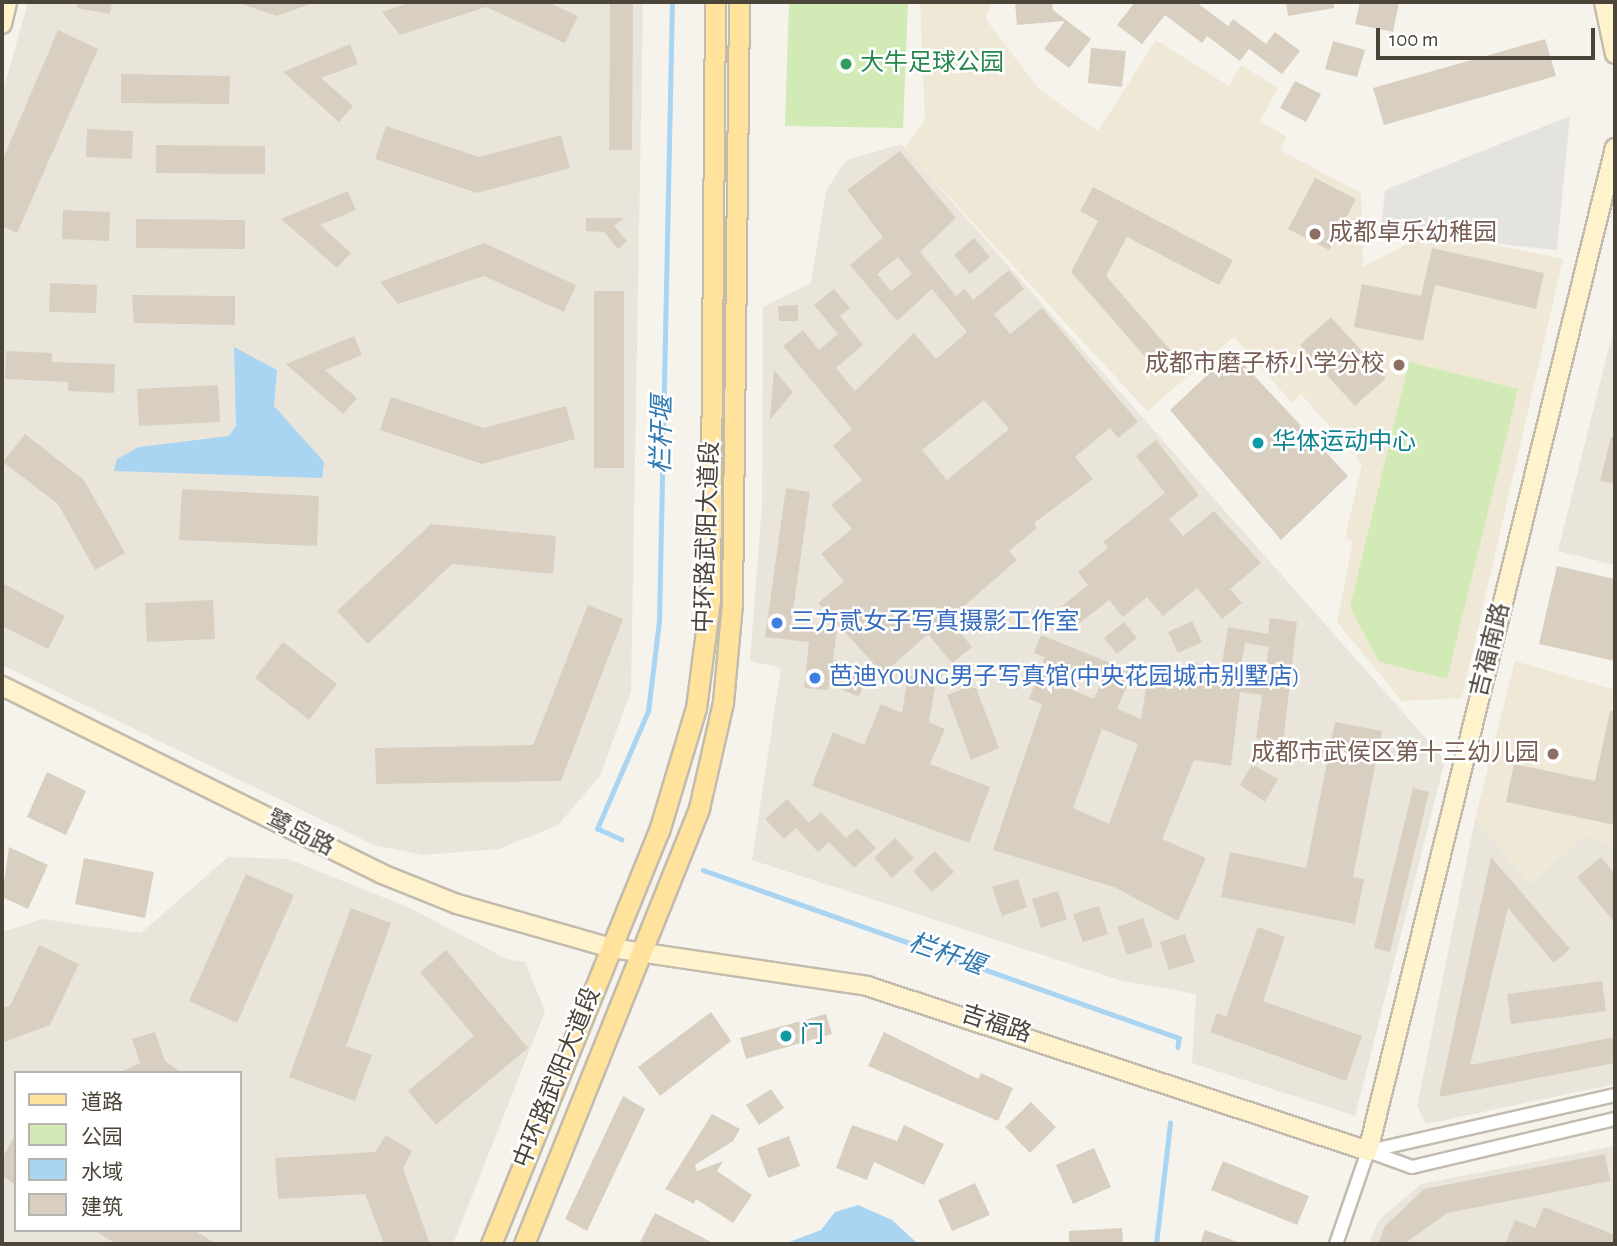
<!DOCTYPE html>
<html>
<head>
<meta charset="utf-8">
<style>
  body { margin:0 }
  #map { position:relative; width:1617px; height:1246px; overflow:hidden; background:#f6f3ec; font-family:"Alegreya Sans","Noto Sans SC",sans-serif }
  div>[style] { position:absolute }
  .residential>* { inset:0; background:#eae5da }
  .education>* { inset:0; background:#efe8d6 }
  .green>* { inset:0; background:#d2eab5 }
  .parking>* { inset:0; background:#e5e3e0 }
  .water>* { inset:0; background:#a9d4f2 }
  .stream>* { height:4.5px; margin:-2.25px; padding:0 2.25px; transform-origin:2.25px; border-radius:2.25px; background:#a9d4f2 }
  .building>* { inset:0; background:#d8cfc1 }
  .roads { filter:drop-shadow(2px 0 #c2bbae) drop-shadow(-2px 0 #c2bbae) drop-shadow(0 2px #c2bbae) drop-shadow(0 -2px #c2bbae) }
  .street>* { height:12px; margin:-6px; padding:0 6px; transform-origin:6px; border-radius:6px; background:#fff }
  .secondary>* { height:18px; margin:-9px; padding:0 9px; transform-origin:9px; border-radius:9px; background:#fff3cd }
  .primary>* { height:19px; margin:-9.5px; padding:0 9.5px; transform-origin:9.5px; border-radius:9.5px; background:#ffe39c }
  .dots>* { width:19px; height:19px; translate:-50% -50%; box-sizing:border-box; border:4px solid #fff; border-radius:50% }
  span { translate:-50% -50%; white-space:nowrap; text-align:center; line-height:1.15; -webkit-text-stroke:5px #fff; paint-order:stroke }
  .leisure-label { font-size:24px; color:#27864d }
  .left { translate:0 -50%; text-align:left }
  .education-label { font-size:24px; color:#785e54 }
  .right { translate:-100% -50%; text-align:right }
  .culture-label { font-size:24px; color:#0d838f }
  .street-label { font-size:24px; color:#4b4439 }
  .shop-label { font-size:24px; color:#366cbe }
  .water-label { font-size:26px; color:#2e7ab2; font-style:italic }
  .frame { position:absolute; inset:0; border:4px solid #4b4439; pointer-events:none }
  .legend { position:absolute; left:14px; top:1071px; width:228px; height:161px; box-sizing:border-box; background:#fff; border:2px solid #b7b4b0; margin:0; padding:9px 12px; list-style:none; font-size:21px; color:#4b4439 }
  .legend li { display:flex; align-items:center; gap:14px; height:35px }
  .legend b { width:35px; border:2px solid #b7b4b0 }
  .scale { position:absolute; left:1376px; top:28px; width:219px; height:32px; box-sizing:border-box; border:4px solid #4b4439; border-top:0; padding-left:9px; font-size:21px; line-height:24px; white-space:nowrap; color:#4b4439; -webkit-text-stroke:5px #fff; paint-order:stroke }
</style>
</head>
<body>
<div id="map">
  <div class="residential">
    <div style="clip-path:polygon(28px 2px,643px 2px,631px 691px,600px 776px,558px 825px,499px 849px,423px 855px,374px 845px,2px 665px,2px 95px)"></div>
    <div style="clip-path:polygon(901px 144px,1445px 760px,1355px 1116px,1192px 1063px,1196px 994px,1122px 981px,752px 860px,781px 668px,750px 661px,762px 505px,763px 307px,811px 283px,826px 191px,839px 170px,848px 160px)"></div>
    <div style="clip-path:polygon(1615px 324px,1615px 565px,1558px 551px)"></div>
    <div style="clip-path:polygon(1475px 819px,1530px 884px,1583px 836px,1615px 845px,1615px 1084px,1426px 1124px,1417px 1106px)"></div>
    <div style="clip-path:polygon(evenodd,228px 857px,288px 859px,410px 908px,507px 959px,525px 962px,545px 1011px,453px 1244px,2px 1244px,2px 932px,42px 919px,141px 933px,228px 857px,16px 1073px,240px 1073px,240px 1230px,16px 1230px,16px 1073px)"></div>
    <div style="clip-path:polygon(1615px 1146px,1615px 1244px,1369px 1244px,1378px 1221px,1421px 1184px)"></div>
  </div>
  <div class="education">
    <div style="clip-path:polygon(920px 2px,993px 2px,985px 18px,1039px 89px,1098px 131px,1156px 40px,1229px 86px,1241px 65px,1278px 88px,1260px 121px,1287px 137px,1280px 150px,1361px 193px,1363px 267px,1431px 232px,1563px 259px,1462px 698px,1402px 701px,1337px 622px,1353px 541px,1345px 538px,1362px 464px,1301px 394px,1292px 403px,1234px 337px,1147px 411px,904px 148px,925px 120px)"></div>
    <div style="clip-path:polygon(1515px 661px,1615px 690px,1615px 845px,1583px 836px,1530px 884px,1475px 819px)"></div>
  </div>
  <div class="green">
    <div style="clip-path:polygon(789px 2px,908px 2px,903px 128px,785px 126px)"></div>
    <div style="clip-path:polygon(1409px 362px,1518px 389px,1447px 679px,1379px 662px,1350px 607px)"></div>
  </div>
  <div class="parking">
    <div style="clip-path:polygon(1570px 116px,1557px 250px,1381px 232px,1385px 190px)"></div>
  </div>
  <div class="water">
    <div style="clip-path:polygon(234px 347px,277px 370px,274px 406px,324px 462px,322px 478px,114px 471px,117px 459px,139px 447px,229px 436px,236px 426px)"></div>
    <div style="clip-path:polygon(858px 1205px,892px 1220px,918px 1244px,784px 1244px,821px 1230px,835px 1212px)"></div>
  </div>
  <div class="stream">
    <div style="left:622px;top:840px;width:27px;rotate:-156deg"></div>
    <div style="left:597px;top:829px;width:129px;rotate:-66.6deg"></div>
    <div style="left:648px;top:711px;width:90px;rotate:-83deg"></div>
    <div style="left:659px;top:622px;width:620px;rotate:-88.8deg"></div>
    <div style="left:703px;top:870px;width:505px;rotate:19.44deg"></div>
    <div style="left:1179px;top:1038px;width:9px;rotate:96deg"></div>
    <div style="left:1156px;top:1244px;width:122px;rotate:-83.4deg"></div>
  </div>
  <div class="building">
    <div style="clip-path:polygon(77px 2px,112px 2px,110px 14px,77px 8px)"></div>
    <div style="clip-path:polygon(236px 2px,313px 2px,313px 3px,277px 16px)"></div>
    <div style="clip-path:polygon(411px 2px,547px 2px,578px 16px,565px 43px,486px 7px,400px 35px,382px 12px)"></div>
    <div style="clip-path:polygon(610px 2px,633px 2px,632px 150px,609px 150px)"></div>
    <div style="clip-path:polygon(1015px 2px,1052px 2px,1053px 10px,1091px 39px,1069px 68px,1044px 49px,1065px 21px,1017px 25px)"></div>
    <div style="clip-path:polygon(1135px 2px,1196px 2px,1228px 26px,1233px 19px,1266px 44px,1275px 32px,1300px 51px,1282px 74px,1249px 49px,1240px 61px,1207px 36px,1202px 43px,1165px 15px,1142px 44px,1117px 25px)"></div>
    <div style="clip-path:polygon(1286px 2px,1334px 2px,1334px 8px,1288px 16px)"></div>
    <div style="clip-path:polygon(1360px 2px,1399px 2px,1393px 32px,1355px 24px)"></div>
    <div style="clip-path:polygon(58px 30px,98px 49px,17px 233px,2px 226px,2px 161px)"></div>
    <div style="clip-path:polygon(1545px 39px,1556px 76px,1384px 125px,1373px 88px)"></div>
    <div style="clip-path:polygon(1333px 41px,1365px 50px,1357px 77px,1325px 69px)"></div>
    <div style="clip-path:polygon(350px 44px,358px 64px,321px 78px,353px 106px,339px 122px,283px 72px)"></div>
    <div style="clip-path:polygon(1091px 48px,1126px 51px,1122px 87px,1088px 83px)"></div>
    <div style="clip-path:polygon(121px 74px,230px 76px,229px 104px,121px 103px)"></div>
    <div style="clip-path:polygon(1295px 81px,1321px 94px,1306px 122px,1280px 108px)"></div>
    <div style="clip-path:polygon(386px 126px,479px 157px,561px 135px,570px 168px,477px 193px,375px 159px)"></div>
    <div style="clip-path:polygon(87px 129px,133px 131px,132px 159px,86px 157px)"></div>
    <div style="clip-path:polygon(156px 145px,265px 146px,265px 174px,156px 173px)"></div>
    <div style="clip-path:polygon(evenodd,900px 151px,956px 218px,920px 252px,956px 296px,965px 289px,973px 300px,1009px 270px,1024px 289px,994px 314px,1010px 334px,1042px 308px,1138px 422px,1118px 438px,1110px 428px,1075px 457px,1093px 479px,1034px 523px,1037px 528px,1009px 551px,1017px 560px,949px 619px,972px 647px,952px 663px,928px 634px,883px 674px,818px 603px,844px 581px,821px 554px,852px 529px,831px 505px,862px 480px,833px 446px,852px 429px,783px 346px,803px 330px,819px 350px,838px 334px,814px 305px,834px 289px,850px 308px,840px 316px,863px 345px,836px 368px,855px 391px,914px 333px,936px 359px,967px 332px,932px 289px,897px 321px,850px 265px,883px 237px,847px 190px,900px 151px,898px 257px,912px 274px,891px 291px,877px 274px,898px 257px,900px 151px,984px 400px,1009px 429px,947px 480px,922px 450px,984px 400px)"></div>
    <div style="clip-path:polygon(1315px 178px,1356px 199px,1329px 250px,1288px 229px)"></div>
    <div style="clip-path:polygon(1093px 187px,1233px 260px,1219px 285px,1127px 237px,1106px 276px,1172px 352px,1154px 367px,1071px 272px,1098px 221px,1080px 211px)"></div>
    <div style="clip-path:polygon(348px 191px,356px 210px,320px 225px,351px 253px,337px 268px,281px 219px)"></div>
    <div style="clip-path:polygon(63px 210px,110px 212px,109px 241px,62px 239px)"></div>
    <div style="clip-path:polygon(586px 218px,624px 218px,614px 226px,627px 241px,618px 249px,604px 232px,586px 231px)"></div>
    <div style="clip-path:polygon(136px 219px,245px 220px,245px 249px,136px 248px)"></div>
    <div style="clip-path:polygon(974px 238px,990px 257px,970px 274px,954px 255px)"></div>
    <div style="clip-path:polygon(484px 243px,576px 285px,564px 312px,484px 276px,398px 304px,380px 282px)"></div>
    <div style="clip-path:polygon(1432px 248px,1544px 273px,1536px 309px,1435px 285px,1423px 341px,1354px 327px,1362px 284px,1421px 296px)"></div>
    <div style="clip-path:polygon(50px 283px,97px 285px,96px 313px,49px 312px)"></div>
    <div style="clip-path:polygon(594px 291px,624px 291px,624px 468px,594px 468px)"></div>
    <div style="clip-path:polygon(132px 295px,235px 296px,235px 325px,134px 323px)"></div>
    <div style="clip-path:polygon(798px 305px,798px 321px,779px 321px,778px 306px)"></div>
    <div style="clip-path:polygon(1331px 317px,1386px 378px,1355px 406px,1300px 345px)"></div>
    <div style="clip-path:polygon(354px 336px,362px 355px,325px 370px,357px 398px,343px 414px,286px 364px)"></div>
    <div style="clip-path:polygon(6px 351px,52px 353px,52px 362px,115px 364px,114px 393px,68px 391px,68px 382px,5px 379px)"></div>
    <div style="clip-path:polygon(1232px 352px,1348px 476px,1281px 540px,1170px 410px)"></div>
    <div style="clip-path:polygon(774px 370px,793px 392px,770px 420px)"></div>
    <div style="clip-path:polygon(218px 385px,220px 422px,139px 426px,137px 389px)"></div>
    <div style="clip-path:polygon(391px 397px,484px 428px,566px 406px,575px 439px,482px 464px,380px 430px)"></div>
    <div style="clip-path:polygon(25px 434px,84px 480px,125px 553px,95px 570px,58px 504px,3px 462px)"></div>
    <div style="clip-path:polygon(1611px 437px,1615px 437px,1615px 484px,1600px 481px)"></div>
    <div style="clip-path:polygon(1156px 440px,1199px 495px,1169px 519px,1183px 536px,1214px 511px,1261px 563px,1230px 589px,1242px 603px,1222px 619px,1197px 588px,1163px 616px,1147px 597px,1123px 617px,1109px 600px,1077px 625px,1062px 606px,1088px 585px,1078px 572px,1108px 548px,1103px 542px,1165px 493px,1136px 456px)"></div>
    <div style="clip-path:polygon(786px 488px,810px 492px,791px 624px,837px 630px,833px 659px,868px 674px,859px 697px,829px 684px,828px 690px,804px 688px,809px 642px,765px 637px)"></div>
    <div style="clip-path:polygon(182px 489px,319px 496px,317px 546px,179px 540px)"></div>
    <div style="clip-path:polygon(431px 524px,556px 536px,553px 574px,452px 564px,368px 644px,337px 611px)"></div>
    <div style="clip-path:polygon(1557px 566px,1615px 579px,1615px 661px,1539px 644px)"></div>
    <div style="clip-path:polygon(2px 583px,65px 616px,48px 649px,2px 626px)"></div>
    <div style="clip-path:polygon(213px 600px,215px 639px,147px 642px,145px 603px)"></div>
    <div style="clip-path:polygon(588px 605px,623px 619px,561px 781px,376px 784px,375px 748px,533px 745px)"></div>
    <div style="clip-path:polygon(evenodd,1270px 618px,1297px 622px,1283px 743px,1256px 738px,1262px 695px,1240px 692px,1231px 766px,1194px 760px,1162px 839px,1206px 858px,1178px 921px,1114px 887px,993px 850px,1042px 704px,1029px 699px,1045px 657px,1034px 653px,1041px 635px,1133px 672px,1117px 709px,1141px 719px,1147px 682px,1184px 688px,1189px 662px,1212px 666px,1219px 681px,1228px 627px,1268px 634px,1270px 618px,1245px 643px,1269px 647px,1265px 670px,1241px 666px,1245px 643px,1270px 618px,1074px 667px,1103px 678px,1094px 699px,1067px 688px,1074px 667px,1270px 618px,1102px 729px,1138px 744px,1109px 824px,1073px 808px,1102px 729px)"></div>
    <div style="clip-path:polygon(1192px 621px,1202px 642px,1178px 653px,1168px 632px)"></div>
    <div style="clip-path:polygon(1124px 622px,1137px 638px,1117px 654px,1104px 638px)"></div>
    <div style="clip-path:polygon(283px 642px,337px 684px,309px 720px,255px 678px)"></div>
    <div style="clip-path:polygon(908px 676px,936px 681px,929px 722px,945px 729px,930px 764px,990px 787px,969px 843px,812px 786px,833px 732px,864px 745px,881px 704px,902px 713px)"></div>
    <div style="clip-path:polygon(968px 687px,976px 688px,999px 748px,971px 760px,947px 695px)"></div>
    <div style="clip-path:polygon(1610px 711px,1615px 711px,1615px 825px,1506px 802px,1514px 764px,1595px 781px)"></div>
    <div style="clip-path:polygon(1335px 722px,1382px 731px,1353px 877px,1364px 879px,1355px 924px,1221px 897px,1230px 852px,1306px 868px)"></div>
    <div style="clip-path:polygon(1252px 764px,1278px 779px,1265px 802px,1240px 785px)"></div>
    <div style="clip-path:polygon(47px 772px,86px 791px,66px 835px,27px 817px)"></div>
    <div style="clip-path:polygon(1413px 788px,1429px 792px,1390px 952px,1374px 948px)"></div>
    <div style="clip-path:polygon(787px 799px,809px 823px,821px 812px,846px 838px,857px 828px,876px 848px,854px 868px,829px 842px,818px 852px,796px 828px,784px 839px,765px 819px)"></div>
    <div style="clip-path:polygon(895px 838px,914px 858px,892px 878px,874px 858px)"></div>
    <div style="clip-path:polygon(9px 847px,48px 865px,28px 909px,2px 897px)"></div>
    <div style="clip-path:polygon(935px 851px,954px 872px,932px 892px,913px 871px)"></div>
    <div style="clip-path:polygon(1491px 857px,1570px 949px,1554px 963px,1508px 908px,1470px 1065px,1615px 1037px,1615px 1063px,1439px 1097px)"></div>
    <div style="clip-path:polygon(1601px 857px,1615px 874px,1615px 923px,1577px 877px)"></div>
    <div style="clip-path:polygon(84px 858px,154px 872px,145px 918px,75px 904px)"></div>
    <div style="clip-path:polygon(246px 874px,294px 895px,237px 1023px,189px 1001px)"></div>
    <div style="clip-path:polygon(1018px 879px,1027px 907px,1002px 916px,992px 887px)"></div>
    <div style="clip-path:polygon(1058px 891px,1067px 919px,1041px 928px,1032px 899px)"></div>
    <div style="clip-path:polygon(1099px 906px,1108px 934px,1083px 942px,1073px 914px)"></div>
    <div style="clip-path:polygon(351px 908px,391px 923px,346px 1046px,372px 1055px,355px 1101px,289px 1077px)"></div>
    <div style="clip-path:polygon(1143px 918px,1153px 947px,1127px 955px,1117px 927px)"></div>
    <div style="clip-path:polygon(1258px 927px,1285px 937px,1263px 1001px,1362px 1036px,1346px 1081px,1210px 1032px,1217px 1013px,1226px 1017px)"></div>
    <div style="clip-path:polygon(1185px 934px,1195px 962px,1169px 970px,1160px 942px)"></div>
    <div style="clip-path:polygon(39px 945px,79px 964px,50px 1025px,2px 1043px,2px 1008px,10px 1006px)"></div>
    <div style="clip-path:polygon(446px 950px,528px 1048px,436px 1125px,408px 1091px,474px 1036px,420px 972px)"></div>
    <div style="clip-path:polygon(1602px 981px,1606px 1011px,1511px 1024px,1507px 994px)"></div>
    <div style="clip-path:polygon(711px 1012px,731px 1041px,660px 1096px,638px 1067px)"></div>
    <div style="clip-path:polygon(826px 1014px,832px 1034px,746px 1059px,740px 1038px)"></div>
    <div style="clip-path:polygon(155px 1032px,165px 1061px,182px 1073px,118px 1073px,140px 1063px,132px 1039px)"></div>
    <div style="clip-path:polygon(884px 1032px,978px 1079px,981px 1073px,1013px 1088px,998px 1121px,868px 1066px)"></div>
    <div style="clip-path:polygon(771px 1089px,784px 1108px,759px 1125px,746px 1105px)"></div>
    <div style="clip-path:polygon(623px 1096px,645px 1109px,587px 1231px,565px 1219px)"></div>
    <div style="clip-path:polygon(1031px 1102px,1056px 1127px,1030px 1153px,1005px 1127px)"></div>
    <div style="clip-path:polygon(712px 1114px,740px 1129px,733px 1141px,695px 1165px,697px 1171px,723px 1161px,717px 1171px,752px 1195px,733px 1223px,696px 1199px,694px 1204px,665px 1189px)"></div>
    <div style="clip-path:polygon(852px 1125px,897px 1141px,904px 1125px,944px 1144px,924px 1185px,874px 1162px,867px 1180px,836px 1168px)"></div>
    <div style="clip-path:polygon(16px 1134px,16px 1185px,2px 1176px,2px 1158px)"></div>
    <div style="clip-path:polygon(386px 1135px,412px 1151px,403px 1168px,430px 1244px,384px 1244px,365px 1194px,278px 1199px,275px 1158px,375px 1152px)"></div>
    <div style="clip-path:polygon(789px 1136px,800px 1166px,768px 1178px,757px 1148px)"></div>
    <div style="clip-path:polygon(1094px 1148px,1111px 1187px,1073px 1204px,1056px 1165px)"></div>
    <div style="clip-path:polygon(1605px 1154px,1610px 1181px,1447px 1213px,1404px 1244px,1378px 1244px,1385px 1226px,1424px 1189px)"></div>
    <div style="clip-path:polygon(1223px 1161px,1309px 1196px,1297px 1225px,1211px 1190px)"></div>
    <div style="clip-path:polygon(975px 1183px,990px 1215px,952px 1231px,938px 1200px)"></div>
    <div style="clip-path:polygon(1544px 1207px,1615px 1235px,1615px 1244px,1505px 1244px,1515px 1220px,1535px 1228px)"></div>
    <div style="clip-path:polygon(655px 1213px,715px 1244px,639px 1244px)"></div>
    <div style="clip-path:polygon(1122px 1228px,1123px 1244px,1069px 1244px,1069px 1231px)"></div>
    <div style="clip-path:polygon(93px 1230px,193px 1230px,217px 1244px,117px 1244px)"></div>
    <div style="clip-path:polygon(1205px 1230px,1240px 1243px,1239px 1244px,1200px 1244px)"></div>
  </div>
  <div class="roads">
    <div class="street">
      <div style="left:1368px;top:1151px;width:47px;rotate:20deg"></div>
      <div style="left:1412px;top:1167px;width:209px;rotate:-13.3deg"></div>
      <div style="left:1369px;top:1151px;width:252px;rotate:-12.8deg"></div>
      <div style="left:1336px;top:1244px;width:98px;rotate:-71deg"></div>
    </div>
    <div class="secondary">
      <div style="left:1604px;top:2px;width:53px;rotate:78.1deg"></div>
      <div style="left:2px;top:24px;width:23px;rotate:-77deg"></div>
      <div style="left:2px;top:686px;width:424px;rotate:26.3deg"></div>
      <div style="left:382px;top:874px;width:81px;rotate:21.8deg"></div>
      <div style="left:457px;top:904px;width:160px;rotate:15.9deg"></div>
      <div style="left:611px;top:948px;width:259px;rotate:8.4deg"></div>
      <div style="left:867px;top:986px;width:527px;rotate:18.23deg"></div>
      <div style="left:1368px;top:1151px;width:1033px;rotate:-76.17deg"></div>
    </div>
    <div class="primary">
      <div style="left:491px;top:1244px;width:446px;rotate:-67.9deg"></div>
      <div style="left:659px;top:831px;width:128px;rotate:-73.3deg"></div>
      <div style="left:696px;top:708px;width:109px;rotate:-82.6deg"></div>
      <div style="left:710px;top:600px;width:598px;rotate:-89.52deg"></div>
      <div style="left:524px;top:1244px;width:470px;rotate:-68.1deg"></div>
      <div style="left:699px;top:808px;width:109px;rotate:-77.2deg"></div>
      <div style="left:723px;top:702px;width:98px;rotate:-84.8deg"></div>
      <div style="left:732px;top:604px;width:602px;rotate:-89.33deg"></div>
    </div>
  </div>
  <div class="dots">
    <div style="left:846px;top:64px;background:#2e9e5b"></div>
    <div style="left:1315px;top:234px;background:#8d6e63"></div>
    <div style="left:1399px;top:365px;background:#8d6e63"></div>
    <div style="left:1258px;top:443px;background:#0f9aa8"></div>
    <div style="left:777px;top:623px;background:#3f7fe0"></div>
    <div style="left:815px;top:678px;background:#3f7fe0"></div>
    <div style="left:1553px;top:754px;background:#8d6e63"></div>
    <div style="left:786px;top:1036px;background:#0f9aa8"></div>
  </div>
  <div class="leisure-label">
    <span class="left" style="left:860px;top:64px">大牛足球公园</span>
  </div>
  <div class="education-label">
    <span class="left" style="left:1329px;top:234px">成都卓乐幼稚园</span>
    <span class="right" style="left:1385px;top:365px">成都市磨子桥小学分校</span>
    <span class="right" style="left:1539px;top:754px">成都市武侯区第十三幼儿园</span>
  </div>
  <div class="culture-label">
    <span class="left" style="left:1272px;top:443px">华体运动中心</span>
    <span class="left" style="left:800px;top:1036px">门</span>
  </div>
  <div class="street-label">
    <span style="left:708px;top:537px;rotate:-88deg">中环路武阳大道段</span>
    <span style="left:1491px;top:650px;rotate:-76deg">吉福南路</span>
    <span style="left:300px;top:834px;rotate:26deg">鹭岛路</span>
    <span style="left:996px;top:1025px;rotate:18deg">吉福路</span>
    <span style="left:558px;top:1078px;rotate:-68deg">中环路武阳大道段</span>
  </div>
  <div class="shop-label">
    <span class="left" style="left:791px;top:623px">三方贰女子写真摄影工作室</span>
    <span class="left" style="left:829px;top:678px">芭迪YOUNG男子写真馆(中央花园城市别墅店)</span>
  </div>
  <div class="water-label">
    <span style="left:663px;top:435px;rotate:-89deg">栏杆堰</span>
    <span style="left:946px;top:955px;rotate:19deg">栏杆堰</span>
  </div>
  <div class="frame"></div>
  <ul class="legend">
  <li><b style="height:9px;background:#ffe39c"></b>道路</li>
  <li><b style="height:19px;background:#d2eab5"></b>公园</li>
  <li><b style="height:19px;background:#a9d4f2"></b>水域</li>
  <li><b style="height:19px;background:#d8cfc1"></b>建筑</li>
  </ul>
  <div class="scale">100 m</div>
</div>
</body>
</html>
